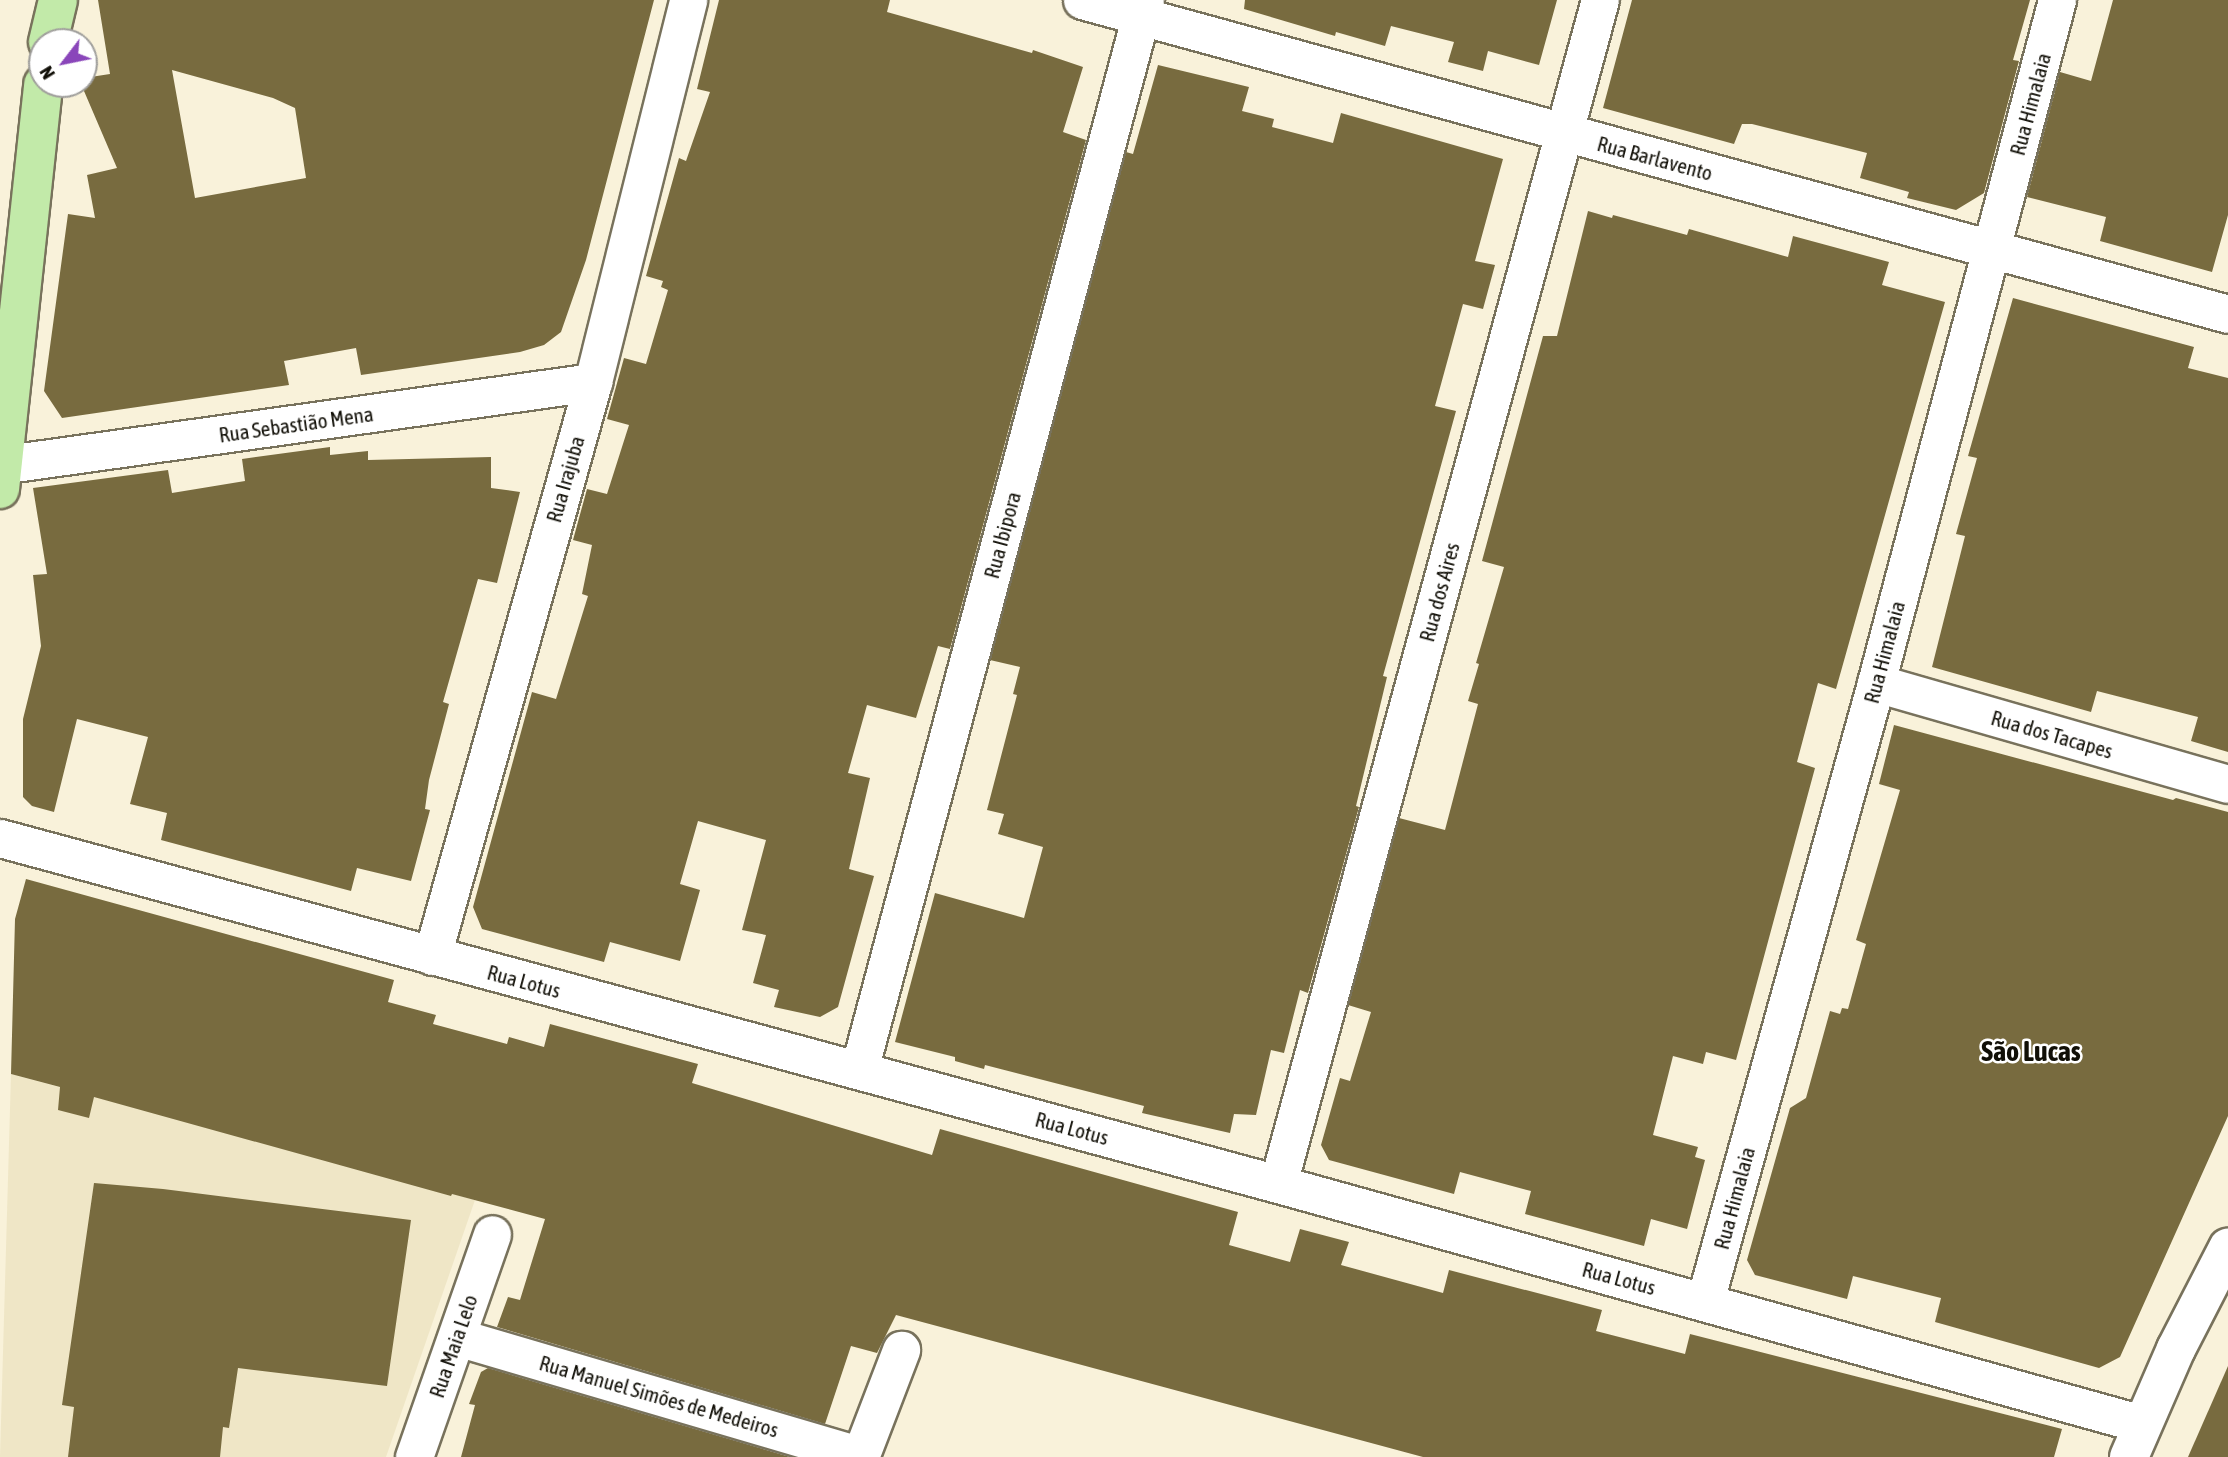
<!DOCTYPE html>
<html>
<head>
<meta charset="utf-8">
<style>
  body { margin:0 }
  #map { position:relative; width:2228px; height:1457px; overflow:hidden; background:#f9f2da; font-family:"Asap Condensed",sans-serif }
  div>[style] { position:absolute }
  .built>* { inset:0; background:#efe6c6 }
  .building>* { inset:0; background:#786b3f }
  .roads { filter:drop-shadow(2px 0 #78725c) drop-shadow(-2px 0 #78725c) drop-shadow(0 2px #78725c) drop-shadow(0 -2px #78725c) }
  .minor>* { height:37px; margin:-18.5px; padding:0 18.5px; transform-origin:18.5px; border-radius:18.5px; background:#fff }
  .secondary>* { height:38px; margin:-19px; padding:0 19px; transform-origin:19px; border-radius:19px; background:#fff }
  .primary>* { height:38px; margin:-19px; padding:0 19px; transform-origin:19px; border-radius:19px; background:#c2eaa9 }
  span { translate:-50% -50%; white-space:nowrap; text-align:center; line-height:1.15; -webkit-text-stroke:5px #fff; paint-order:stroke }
  .street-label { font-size:21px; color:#110f07 }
  .district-label { font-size:28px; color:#110f07; font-weight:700 }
  .north { position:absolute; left:28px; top:28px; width:70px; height:70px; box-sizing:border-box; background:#fff; border:2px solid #a09f9c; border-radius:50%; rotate:238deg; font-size:19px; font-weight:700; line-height:28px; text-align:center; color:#110f07 }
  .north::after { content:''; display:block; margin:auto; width:24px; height:32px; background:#8a46ba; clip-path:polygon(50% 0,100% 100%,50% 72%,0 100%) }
</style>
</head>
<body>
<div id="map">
  <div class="built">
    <div style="clip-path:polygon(11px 1074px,475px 1200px,386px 1457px,0 1457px)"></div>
  </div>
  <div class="building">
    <div style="clip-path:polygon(evenodd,98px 0,654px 0,586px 260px,561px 332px,544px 345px,520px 352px,361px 375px,356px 348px,284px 361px,289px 385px,62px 418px,44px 391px,68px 214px,95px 218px,87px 175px,117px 168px,81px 84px,84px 84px,84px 78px,110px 74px,98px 0,172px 70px,273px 98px,295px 108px,306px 178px,195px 198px,172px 70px)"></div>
    <div style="clip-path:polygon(719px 0,890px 0,887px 12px,1032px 53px,1033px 50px,1083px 67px,1063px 132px,1086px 140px,950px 649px,938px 646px,916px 718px,867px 705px,848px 773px,870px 778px,849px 869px,874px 876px,838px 1007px,820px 1017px,774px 1007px,779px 990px,753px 983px,766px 935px,742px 930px,766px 840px,698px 821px,680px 884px,700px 890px,680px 961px,610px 942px,604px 962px,482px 929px,473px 907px,532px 692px,556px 699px,588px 596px,582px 594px,592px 545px,573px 540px,587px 489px,607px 494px,629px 425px,607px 419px,624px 358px,646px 364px,668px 290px,661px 287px,663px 281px,646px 276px,679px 158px,686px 161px,710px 92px,697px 89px)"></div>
    <div style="clip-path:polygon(1245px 0,1557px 0,1539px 65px,1488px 51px,1483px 71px,1448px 62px,1454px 42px,1391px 26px,1385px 46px,1336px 32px,1335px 36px,1244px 9px)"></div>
    <div style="clip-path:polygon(1632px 0,2030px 0,2013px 60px,2019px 61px,1984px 193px,1956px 210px,1907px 198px,1909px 192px,1860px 178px,1867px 153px,1752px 124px,1742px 124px,1734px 144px,1603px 108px)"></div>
    <div style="clip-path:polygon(2113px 0,2228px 0,2228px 215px,2212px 272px,2100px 241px,2106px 217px,2027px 197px,2060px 72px,2091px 81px)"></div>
    <div style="clip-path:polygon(1158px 65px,1249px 87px,1242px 111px,1274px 119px,1272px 127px,1333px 143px,1341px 113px,1503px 159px,1475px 261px,1495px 265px,1483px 309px,1463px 304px,1435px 406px,1456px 411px,1383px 676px,1387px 677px,1356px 806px,1359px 807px,1308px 993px,1300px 990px,1284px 1053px,1271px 1050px,1256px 1115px,1234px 1114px,1230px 1133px,1142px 1113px,1144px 1106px,985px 1065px,984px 1069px,955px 1061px,955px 1057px,895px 1042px,935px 893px,1024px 918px,1043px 847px,998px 834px,1004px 814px,987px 810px,1017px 695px,1013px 694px,1020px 667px,990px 660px,1126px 152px,1133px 154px)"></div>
    <div style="clip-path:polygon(1588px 211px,1612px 218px,1613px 215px,1687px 235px,1689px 229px,1788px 257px,1793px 236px,1889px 262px,1882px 285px,1945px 302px,1836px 689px,1818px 683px,1797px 762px,1815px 768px,1736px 1060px,1706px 1052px,1703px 1064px,1673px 1056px,1653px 1135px,1698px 1147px,1695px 1157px,1705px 1160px,1687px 1229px,1651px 1219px,1644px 1246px,1525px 1214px,1531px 1191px,1460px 1172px,1454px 1194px,1329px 1160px,1321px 1145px,1340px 1078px,1350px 1081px,1371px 1012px,1348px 1005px,1399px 818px,1445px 830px,1478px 704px,1468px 701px,1479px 664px,1476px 663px,1504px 567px,1482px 561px,1543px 336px,1557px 336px)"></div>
    <div style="clip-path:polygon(2013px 298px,2194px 347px,2188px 368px,2228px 378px,2228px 752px,2191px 741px,2198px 717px,2097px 691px,2091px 712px,1932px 667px,1965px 536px,1956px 534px,1977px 458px,1968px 456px)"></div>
    <div style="clip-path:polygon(330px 447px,330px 455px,368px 451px,368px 460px,491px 457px,491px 488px,520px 492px,497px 583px,478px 579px,443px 702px,449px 704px,429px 780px,425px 809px,430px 810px,411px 881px,357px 868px,351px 891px,161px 840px,167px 813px,130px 804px,148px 737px,77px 719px,54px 812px,32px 806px,23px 797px,23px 719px,41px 646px,33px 575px,47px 574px,33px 488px,168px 470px,172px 493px,245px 481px,242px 459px)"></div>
    <div style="clip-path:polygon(1894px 725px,2173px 800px,2176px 798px,2228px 812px,2228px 1116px,2120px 1357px,2099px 1368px,1935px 1322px,1941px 1298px,1853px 1276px,1847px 1299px,1755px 1275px,1747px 1260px,1790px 1108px,1806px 1098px,1830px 1011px,1840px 1014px,1842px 1008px,1848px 1009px,1866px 944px,1856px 940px,1900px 790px,1879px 784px)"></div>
    <div style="clip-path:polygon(26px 879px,394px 980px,388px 1002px,436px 1015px,433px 1024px,507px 1044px,509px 1037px,544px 1047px,550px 1024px,698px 1064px,692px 1083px,932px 1155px,940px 1129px,1238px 1212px,1229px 1245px,1290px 1262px,1300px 1229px,1349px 1242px,1341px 1265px,1443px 1293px,1449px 1270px,1602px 1310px,1596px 1331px,1685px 1354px,1690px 1334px,2062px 1429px,2054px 1457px,1423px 1457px,896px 1315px,877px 1353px,851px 1346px,825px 1424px,497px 1327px,508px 1297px,520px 1300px,545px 1219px,452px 1194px,451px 1196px,94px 1097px,89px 1118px,58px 1110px,60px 1087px,11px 1074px,15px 919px)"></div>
    <div style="clip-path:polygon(94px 1183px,163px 1189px,411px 1220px,387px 1386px,238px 1368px,229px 1428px,223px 1427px,220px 1457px,68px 1457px,74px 1407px,62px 1405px)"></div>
    <div style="clip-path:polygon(2228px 1366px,2228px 1457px,2188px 1457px)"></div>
    <div style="clip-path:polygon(488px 1368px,790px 1457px,461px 1457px,475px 1405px,469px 1404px,481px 1372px)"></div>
  </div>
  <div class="roads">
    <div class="minor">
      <div style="left:1082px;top:0;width:1188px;rotate:15.32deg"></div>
      <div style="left:0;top:465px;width:599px;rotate:-7.97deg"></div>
      <div style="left:1876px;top:683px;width:366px;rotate:16deg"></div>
      <div style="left:0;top:838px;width:1324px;rotate:15.15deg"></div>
      <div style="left:1278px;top:1184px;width:897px;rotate:15.52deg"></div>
      <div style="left:432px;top:956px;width:596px;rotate:-74.33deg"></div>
      <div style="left:593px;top:382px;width:394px;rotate:-76deg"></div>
      <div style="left:859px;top:1070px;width:1108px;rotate:-75.04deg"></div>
      <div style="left:1278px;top:1184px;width:1227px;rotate:-74.79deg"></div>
      <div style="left:1705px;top:1301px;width:641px;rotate:-74.53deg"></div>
      <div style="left:1876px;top:683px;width:707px;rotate:-75.16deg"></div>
      <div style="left:457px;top:1337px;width:421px;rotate:16.4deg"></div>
      <div style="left:414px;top:1457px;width:236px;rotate:-70.7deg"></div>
      <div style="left:860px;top:1457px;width:115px;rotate:-69deg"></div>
    </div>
    <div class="secondary">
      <div style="left:2129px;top:1457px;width:118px;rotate:-66.5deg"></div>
      <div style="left:2176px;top:1349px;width:114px;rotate:-62.8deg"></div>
    </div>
    <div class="primary">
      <div style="left:48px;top:42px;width:43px;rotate:-76.6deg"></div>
      <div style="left:0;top:489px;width:407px;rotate:-83.9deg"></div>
    </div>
  </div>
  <div class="street-label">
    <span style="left:2030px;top:104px;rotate:-75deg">Rua Himalaia</span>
    <span style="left:1655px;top:158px;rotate:15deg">Rua Barlavento</span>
    <span style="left:296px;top:424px;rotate:-8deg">Rua Sebastião Mena</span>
    <span style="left:565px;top:479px;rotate:-74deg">Rua Irajuba</span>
    <span style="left:1002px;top:535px;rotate:-75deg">Rua Ibipora</span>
    <span style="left:1439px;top:592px;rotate:-75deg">Rua dos Aires</span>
    <span style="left:1884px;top:652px;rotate:-75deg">Rua Himalaia</span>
    <span style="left:2052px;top:734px;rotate:16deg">Rua dos Tacapes</span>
    <span style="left:524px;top:981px;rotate:15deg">Rua Lotus</span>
    <span style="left:1072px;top:1128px;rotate:15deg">Rua Lotus</span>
    <span style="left:1734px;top:1198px;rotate:-75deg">Rua Himalaia</span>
    <span style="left:1619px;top:1278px;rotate:15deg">Rua Lotus</span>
    <span style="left:453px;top:1346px;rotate:-71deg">Rua Maia Lelo</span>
    <span style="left:659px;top:1396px;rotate:16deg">Rua Manuel Simões de Medeiros</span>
  </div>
  <div class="district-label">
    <span style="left:2031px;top:1051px">São Lucas</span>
  </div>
  <div class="north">N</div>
</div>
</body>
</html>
